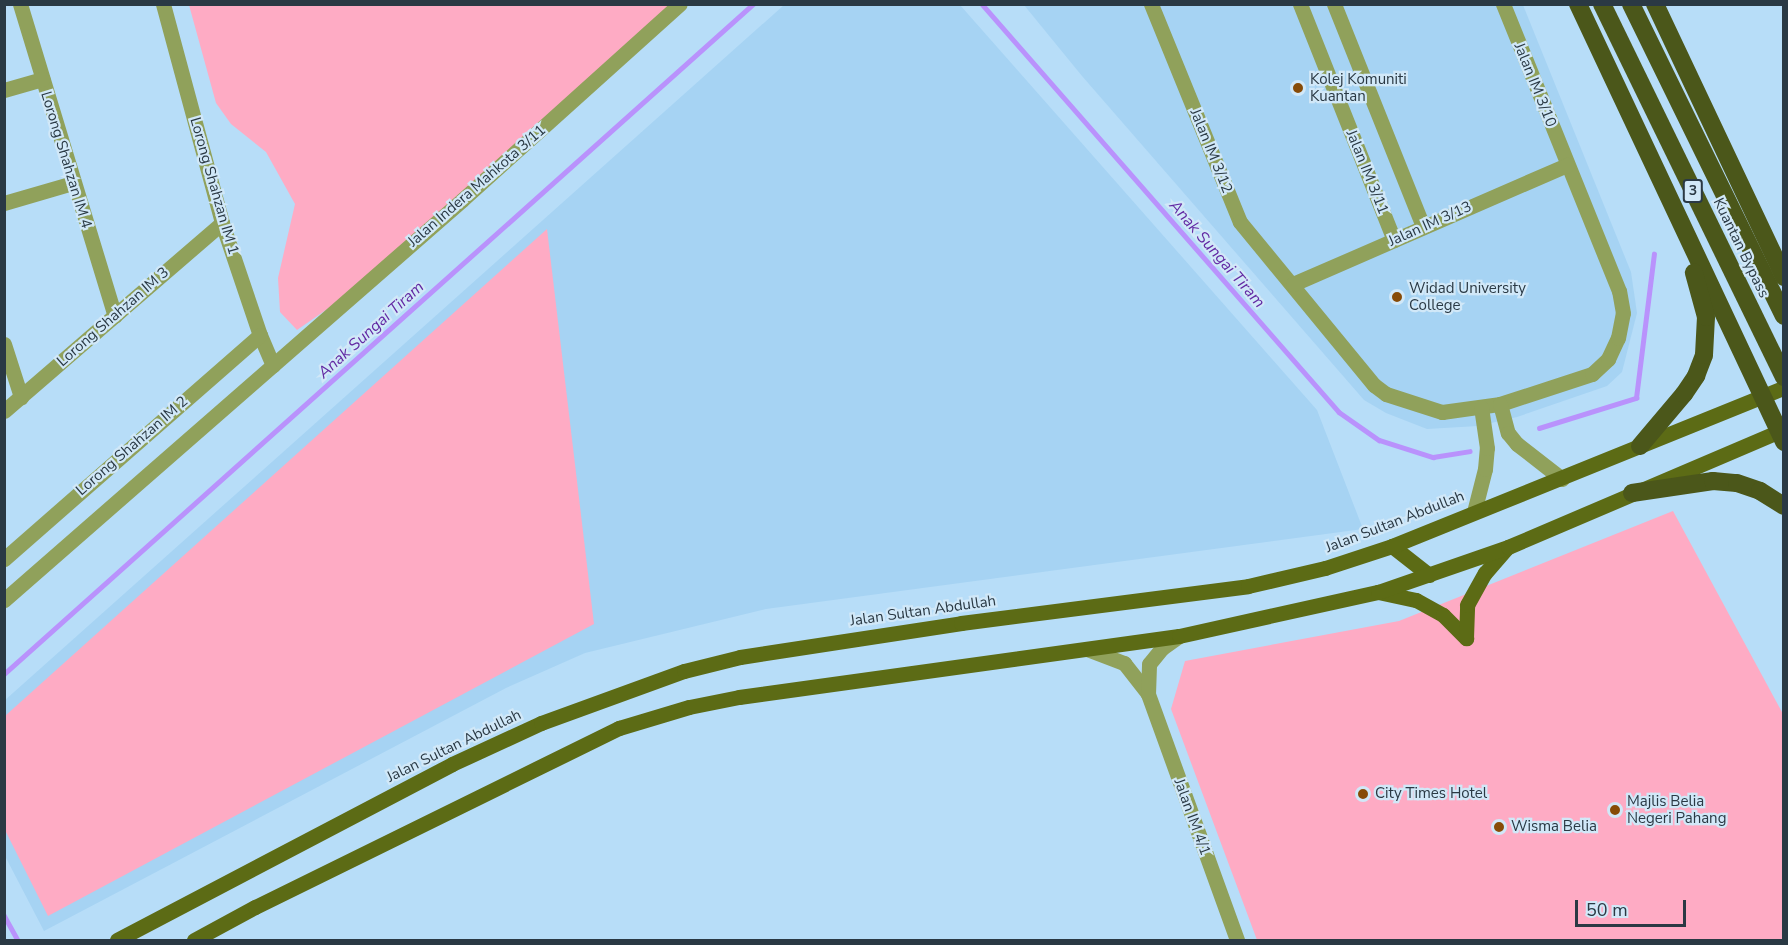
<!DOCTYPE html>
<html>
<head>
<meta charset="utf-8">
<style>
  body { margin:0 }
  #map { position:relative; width:1788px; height:945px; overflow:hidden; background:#b7ddf8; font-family:"Nunito Sans",sans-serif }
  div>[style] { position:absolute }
  .built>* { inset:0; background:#a6d3f3 }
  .green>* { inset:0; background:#feabc4 }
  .stream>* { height:4.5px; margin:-2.25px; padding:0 2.25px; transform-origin:2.25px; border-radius:2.25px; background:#b992fc }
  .minor>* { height:15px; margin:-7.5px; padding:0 7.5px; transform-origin:7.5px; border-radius:7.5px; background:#90a15b }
  .major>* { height:15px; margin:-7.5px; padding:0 7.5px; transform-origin:7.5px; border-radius:7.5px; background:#5c6b15 }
  .highway>* { height:18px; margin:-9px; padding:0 9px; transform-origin:9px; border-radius:9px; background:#4b571a }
  .dots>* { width:16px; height:16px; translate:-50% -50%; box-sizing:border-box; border:3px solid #d1e8f8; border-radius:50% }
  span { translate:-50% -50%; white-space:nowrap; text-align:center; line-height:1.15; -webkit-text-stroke:4.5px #d1e8f8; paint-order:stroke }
  .shield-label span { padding:2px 4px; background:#d1e8f8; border:2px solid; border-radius:4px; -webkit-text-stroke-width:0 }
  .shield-label { font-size:14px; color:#2a3944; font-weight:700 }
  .poi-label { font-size:15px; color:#2a3944 }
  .left { translate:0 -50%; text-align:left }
  .street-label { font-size:15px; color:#2a3944 }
  .water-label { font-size:16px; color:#6229a3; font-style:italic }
  .frame { position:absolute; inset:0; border:6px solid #2a3944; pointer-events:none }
  .scale { position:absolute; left:1575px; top:900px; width:111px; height:27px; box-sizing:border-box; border:3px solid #2a3944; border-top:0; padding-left:8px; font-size:18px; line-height:21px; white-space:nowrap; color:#2a3944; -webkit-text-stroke:4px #d1e8f8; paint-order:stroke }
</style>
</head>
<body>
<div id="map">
  <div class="built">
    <div style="clip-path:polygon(784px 5px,960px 5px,1317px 410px,1363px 529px,766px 609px,585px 653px,506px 688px,44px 931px,5px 856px,4px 701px)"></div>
    <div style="clip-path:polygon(1024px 5px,1523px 5px,1631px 272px,1637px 313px,1622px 372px,1607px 386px,1517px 417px,1478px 426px,1427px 429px,1386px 413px,1364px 400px,1082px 76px)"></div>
  </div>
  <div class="green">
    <div style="clip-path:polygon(189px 5px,679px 5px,372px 278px,297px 330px,280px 312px,278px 278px,295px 204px,266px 152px,231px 124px,216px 103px)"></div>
    <div style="clip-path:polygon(547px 229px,594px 624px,48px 916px,5px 830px,5px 716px)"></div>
    <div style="clip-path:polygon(1673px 511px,1783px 714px,1783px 940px,1257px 940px,1171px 709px,1185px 661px,1399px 621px)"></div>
  </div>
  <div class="stream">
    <div style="left:982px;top:4px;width:542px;rotate:48.81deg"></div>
    <div style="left:1339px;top:412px;width:49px;rotate:35deg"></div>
    <div style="left:1379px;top:440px;width:57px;rotate:17.5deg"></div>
    <div style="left:1433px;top:457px;width:37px;rotate:-9deg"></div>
    <div style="left:1539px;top:428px;width:102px;rotate:-17.2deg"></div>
    <div style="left:1636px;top:398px;width:145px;rotate:-82.9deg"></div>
    <div style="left:4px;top:674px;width:1005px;rotate:-41.81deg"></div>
    <div style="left:4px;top:915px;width:29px;rotate:61deg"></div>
  </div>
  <div class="minor">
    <div style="left:20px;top:4px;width:326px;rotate:73.1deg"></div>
    <div style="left:163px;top:4px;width:227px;rotate:74.9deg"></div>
    <div style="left:222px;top:223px;width:118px;rotate:71.3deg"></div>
    <div style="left:260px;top:335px;width:33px;rotate:67deg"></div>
    <div style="left:1151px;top:4px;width:235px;rotate:67.8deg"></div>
    <div style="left:1240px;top:222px;width:211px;rotate:50.6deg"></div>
    <div style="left:1374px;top:385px;width:15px;rotate:37deg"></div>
    <div style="left:1386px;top:394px;width:59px;rotate:17.8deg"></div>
    <div style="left:1442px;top:412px;width:59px;rotate:-7.9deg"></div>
    <div style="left:1500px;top:404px;width:97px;rotate:-18.1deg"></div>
    <div style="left:1592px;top:374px;width:22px;rotate:-43deg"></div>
    <div style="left:1608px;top:359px;width:23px;rotate:-65deg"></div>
    <div style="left:1618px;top:338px;width:25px;rotate:-79deg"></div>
    <div style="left:1623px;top:313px;width:22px;rotate:-100deg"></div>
    <div style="left:1619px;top:291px;width:310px;rotate:-112deg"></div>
    <div style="left:1300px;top:4px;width:254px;rotate:68.3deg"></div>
    <div style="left:1334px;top:4px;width:240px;rotate:68.2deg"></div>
    <div style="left:4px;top:90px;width:40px;rotate:-16deg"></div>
    <div style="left:4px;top:203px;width:72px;rotate:-16.2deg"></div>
    <div style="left:1293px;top:284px;width:299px;rotate:-23.5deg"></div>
    <div style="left:4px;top:344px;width:56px;rotate:72.2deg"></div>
    <div style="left:1500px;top:404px;width:30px;rotate:75deg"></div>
    <div style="left:1508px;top:433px;width:14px;rotate:51deg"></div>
    <div style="left:1517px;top:444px;width:57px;rotate:37.9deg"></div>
    <div style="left:4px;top:411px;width:288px;rotate:-40.8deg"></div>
    <div style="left:1474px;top:512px;width:44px;rotate:-75.7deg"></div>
    <div style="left:1485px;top:469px;width:21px;rotate:-85deg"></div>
    <div style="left:1487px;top:448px;width:41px;rotate:-98.3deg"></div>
    <div style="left:4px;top:559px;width:340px;rotate:-41.2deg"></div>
    <div style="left:4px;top:600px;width:608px;rotate:-41.13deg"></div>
    <div style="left:462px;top:200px;width:293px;rotate:-42deg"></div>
    <div style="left:1087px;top:649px;width:40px;rotate:21deg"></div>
    <div style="left:1124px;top:663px;width:39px;rotate:52deg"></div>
    <div style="left:1148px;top:694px;width:262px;rotate:70.1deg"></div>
    <div style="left:1148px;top:694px;width:30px;rotate:-88deg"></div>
    <div style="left:1149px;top:664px;width:21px;rotate:-51deg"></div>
    <div style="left:1162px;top:648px;width:21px;rotate:-35deg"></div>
  </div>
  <div class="major">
    <div style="left:1392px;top:546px;width:47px;rotate:38.1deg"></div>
    <div style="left:1378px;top:592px;width:39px;rotate:12deg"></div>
    <div style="left:1416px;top:600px;width:31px;rotate:29deg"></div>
    <div style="left:1443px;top:615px;width:33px;rotate:45deg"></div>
    <div style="left:1466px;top:638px;width:33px;rotate:-88deg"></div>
    <div style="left:1467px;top:605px;width:37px;rotate:-61deg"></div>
    <div style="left:1485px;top:573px;width:32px;rotate:-49deg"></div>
    <div style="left:117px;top:940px;width:378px;rotate:-27.7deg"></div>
    <div style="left:452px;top:764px;width:98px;rotate:-24.7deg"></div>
    <div style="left:541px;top:723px;width:152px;rotate:-20deg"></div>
    <div style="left:684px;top:671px;width:58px;rotate:-14deg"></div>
    <div style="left:740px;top:657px;width:224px;rotate:-8.7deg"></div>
    <div style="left:961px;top:623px;width:289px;rotate:-7.3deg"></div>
    <div style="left:1248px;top:586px;width:79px;rotate:-13.2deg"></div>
    <div style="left:1325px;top:568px;width:71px;rotate:-18.2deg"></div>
    <div style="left:1392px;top:546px;width:423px;rotate:-22deg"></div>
    <div style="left:194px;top:940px;width:69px;rotate:-28.4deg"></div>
    <div style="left:255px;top:907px;width:406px;rotate:-26.2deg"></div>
    <div style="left:619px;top:728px;width:73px;rotate:-16.7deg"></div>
    <div style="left:689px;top:707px;width:51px;rotate:-11.3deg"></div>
    <div style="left:739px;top:697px;width:444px;rotate:-7.9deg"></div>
    <div style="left:1179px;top:636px;width:204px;rotate:-12.5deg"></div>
    <div style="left:1378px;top:592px;width:138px;rotate:-19.1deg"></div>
    <div style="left:1508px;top:547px;width:300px;rotate:-23.1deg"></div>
  </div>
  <div class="highway">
    <div style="left:1578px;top:4px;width:484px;rotate:64.8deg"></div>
    <div style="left:1602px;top:4px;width:415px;rotate:64deg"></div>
    <div style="left:1631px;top:4px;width:347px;rotate:63.9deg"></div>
    <div style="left:1655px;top:4px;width:302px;rotate:64.7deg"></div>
    <div style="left:1640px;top:446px;width:68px;rotate:-49.8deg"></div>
    <div style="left:1684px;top:394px;width:22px;rotate:-56deg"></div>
    <div style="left:1696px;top:376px;width:22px;rotate:-69deg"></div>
    <div style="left:1704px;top:355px;width:38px;rotate:-87deg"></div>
    <div style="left:1706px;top:317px;width:46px;rotate:-105.3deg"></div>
    <div style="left:1632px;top:493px;width:82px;rotate:-8.4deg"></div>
    <div style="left:1713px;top:481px;width:24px;rotate:5deg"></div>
    <div style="left:1737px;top:483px;width:24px;rotate:19deg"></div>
    <div style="left:1760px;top:491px;width:28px;rotate:32deg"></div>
  </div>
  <div class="dots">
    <div style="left:1298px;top:88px;background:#874b07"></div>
    <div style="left:1397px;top:297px;background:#874b07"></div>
    <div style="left:1363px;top:794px;background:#874b07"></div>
    <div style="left:1615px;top:810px;background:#874b07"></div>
    <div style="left:1499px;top:827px;background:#874b07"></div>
  </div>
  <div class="shield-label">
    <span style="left:1693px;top:191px">3</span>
  </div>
  <div class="poi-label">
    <span class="left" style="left:1310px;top:88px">Kolej Komuniti<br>Kuantan</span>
    <span class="left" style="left:1409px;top:297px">Widad University<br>College</span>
    <span class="left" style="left:1375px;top:794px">City Times Hotel</span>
    <span class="left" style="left:1627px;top:810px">Majlis Belia<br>Negeri Pahang</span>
    <span class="left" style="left:1511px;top:827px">Wisma Belia</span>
  </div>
  <div class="street-label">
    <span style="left:1535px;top:85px;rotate:68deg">Jalan IM 3/10</span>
    <span style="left:1211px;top:151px;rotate:68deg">Jalan IM 3/12</span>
    <span style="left:66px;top:160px;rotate:73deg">Lorong Shahzan IM 4</span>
    <span style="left:1367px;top:172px;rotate:68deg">Jalan IM 3/11</span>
    <span style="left:214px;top:186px;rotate:74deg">Lorong Shahzan IM 1</span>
    <span style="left:477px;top:186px;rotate:-41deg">Jalan Indera Mahkota 3/11</span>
    <span style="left:1430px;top:224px;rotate:-24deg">Jalan IM 3/13</span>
    <span style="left:1741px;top:248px;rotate:64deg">Kuantan Bypass</span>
    <span style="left:113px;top:317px;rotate:-41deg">Lorong Shahzan IM 3</span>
    <span style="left:132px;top:446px;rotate:-41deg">Lorong Shahzan IM 2</span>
    <span style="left:1395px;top:522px;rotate:-21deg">Jalan Sultan Abdullah</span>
    <span style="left:923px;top:611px;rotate:-8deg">Jalan Sultan Abdullah</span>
    <span style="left:454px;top:746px;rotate:-26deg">Jalan Sultan Abdullah</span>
    <span style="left:1192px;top:817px;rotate:70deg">Jalan IM 4/1</span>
  </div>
  <div class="water-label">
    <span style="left:1217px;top:254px;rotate:49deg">Anak Sungai Tiram</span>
    <span style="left:371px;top:330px;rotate:-42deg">Anak Sungai Tiram</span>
  </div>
  <div class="frame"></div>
  <div class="scale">50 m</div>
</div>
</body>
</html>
